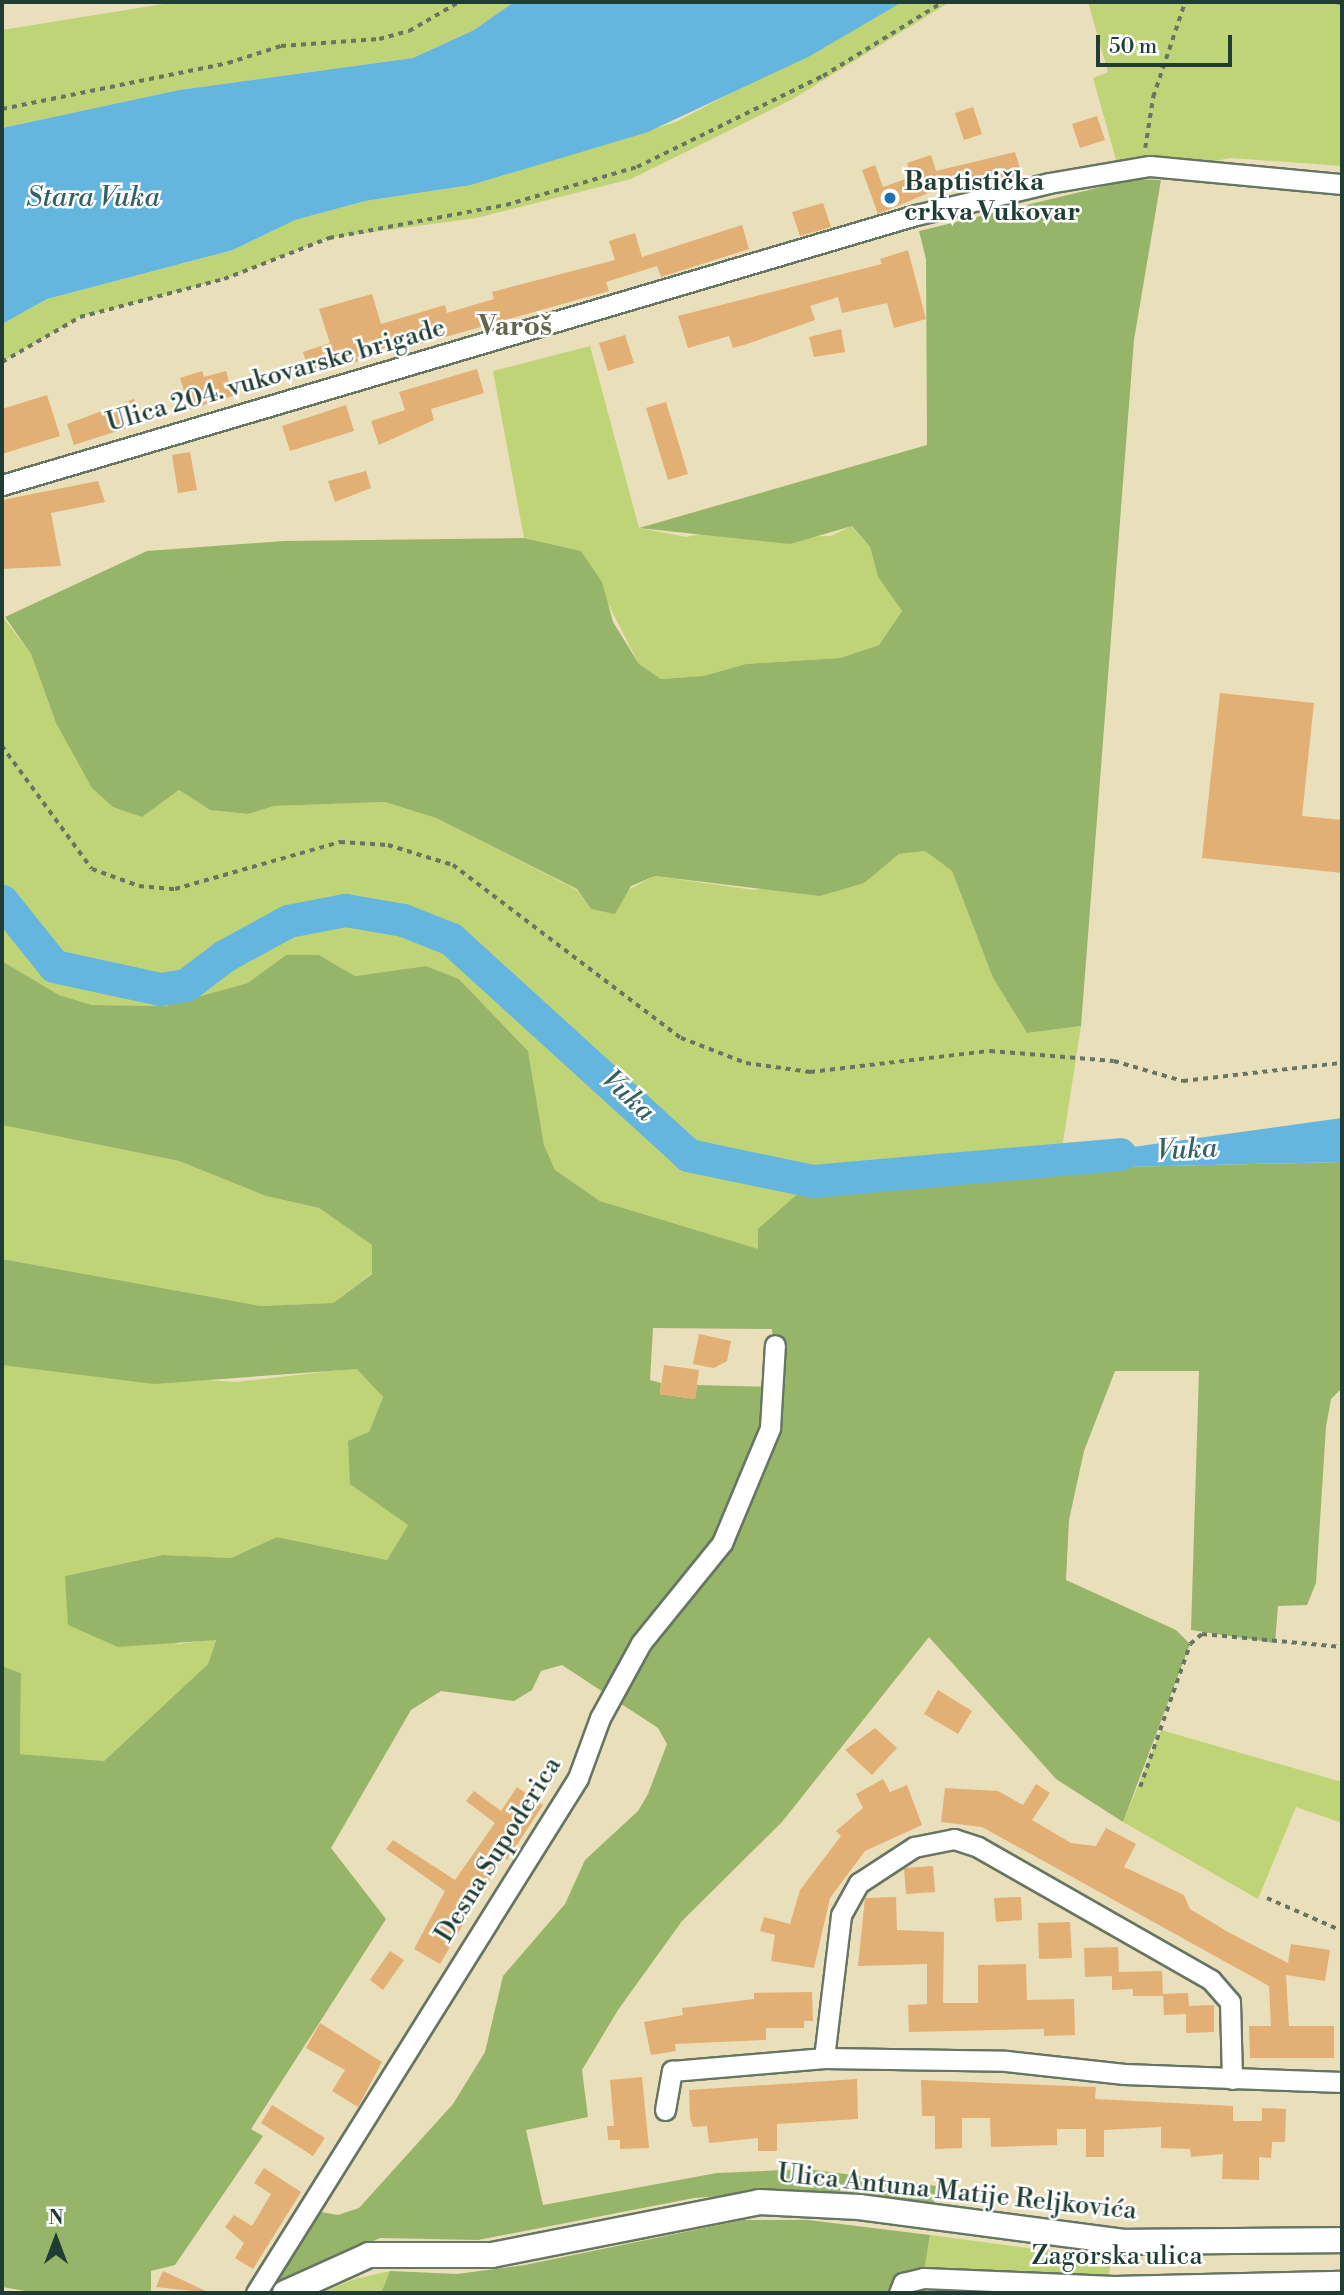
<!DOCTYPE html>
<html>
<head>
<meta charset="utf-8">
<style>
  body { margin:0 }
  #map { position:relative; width:1344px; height:2295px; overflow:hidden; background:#eadfbb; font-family:"Libre Bodoni",serif }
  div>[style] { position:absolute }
  .green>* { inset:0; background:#bfd377 }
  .forest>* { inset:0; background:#97b568 }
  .water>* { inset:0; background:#64b6df }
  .river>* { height:33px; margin:-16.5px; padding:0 16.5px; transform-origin:16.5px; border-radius:16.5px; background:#64b6df }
  .building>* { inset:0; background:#e2af74 }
  .path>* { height:3.5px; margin-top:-1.75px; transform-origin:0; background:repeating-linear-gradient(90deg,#667663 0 5px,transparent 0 10px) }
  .roads { filter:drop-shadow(2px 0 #667663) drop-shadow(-2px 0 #667663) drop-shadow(0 2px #667663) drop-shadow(0 -2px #667663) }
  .minor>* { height:19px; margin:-9.5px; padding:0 9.5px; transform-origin:9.5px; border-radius:9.5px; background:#fff }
  .major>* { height:24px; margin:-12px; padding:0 12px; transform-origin:12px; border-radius:12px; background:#fff }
  .dots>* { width:19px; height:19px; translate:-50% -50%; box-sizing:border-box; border:4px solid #fff; border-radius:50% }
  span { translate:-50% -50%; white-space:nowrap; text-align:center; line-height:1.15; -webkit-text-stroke:5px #fff; paint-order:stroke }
  .poi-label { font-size:26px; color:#1f3d34; font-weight:700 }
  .left { translate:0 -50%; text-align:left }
  .street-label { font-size:26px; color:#1f3d34 }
  .water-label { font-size:28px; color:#346167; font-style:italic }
  .neighbourhood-label { font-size:28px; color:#63654a; font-weight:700 }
  .frame { position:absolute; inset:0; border:4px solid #1f3d34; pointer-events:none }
  .north { position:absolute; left:21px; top:2204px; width:70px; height:70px; -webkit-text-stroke:5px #fff; paint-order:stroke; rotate:0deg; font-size:19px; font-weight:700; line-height:28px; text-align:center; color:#1f3d34 }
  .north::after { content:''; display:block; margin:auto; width:24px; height:32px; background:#1f3d34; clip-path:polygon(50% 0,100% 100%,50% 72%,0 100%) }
  .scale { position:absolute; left:1096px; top:35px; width:136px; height:32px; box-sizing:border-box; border:4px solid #1f3d34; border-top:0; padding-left:9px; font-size:21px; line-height:24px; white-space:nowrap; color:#1f3d34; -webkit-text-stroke:5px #fff; paint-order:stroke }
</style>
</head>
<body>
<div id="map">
  <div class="green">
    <div style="clip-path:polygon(176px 2px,514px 2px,474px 30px,413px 58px,179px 90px,2px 128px,2px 30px)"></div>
    <div style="clip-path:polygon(902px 2px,950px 2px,791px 100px,631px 179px,476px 218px,329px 238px,224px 279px,80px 317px,2px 362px,2px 324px,47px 299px,233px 250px,294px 220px,365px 201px,471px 185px,676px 122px)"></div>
    <div style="clip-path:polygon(1088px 2px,1342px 2px,1342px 166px,1231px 158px,1193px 165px,1117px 163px,1093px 78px,1108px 72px)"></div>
    <div style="clip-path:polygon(590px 346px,639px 528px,686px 537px,715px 531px,757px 538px,831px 536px,851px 526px,870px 547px,878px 577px,902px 611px,879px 645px,840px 658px,746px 664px,703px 676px,661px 679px,639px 664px,581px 551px,524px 538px,493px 371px)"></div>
    <div style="clip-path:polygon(2px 616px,31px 654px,56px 723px,142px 817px,179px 790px,210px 810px,248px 814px,274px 806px,385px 802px,436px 818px,577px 890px,591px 909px,655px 876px,754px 890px,882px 868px,899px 854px,925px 851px,952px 871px,993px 978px,1027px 1033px,1081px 1026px,1061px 1155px,884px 1177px,758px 1250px,600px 1201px,555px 1170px,544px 1145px,528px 1051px,459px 979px,426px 966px,355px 976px,319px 955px,286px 955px,249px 983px,165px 1006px,92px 1005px,59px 995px,2px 961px)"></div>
    <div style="clip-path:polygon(2px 1125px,179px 1161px,266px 1196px,319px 1208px,372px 1245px,372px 1273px,333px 1303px,261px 1306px,2px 1259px)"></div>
    <div style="clip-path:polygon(2px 1365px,236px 1382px,357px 1368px,383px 1397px,369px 1432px,391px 1511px,408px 1525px,387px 1560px,277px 1537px,231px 1558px,163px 1555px,65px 1576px,178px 1644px,216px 1639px,208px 1664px,104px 1761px,20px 1754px,21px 1673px,2px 1666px)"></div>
    <div style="clip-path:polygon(1161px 1730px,1342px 1782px,1342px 1823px,1296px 1807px,1258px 1899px,1123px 1822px)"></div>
    <div style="clip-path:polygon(930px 2235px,1111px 2259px,1108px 2281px,923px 2278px)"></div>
    <div style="clip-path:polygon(390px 2271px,381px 2293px,321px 2293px,355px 2279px)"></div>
  </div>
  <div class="forest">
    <div style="clip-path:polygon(1134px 179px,1161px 180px,1134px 340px,1081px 1026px,1027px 1033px,993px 978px,952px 871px,925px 851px,899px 854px,864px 883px,820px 896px,655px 876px,631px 886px,615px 914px,591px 909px,577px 889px,436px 818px,385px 802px,274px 806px,248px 814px,210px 810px,179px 790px,142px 817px,113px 807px,92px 788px,56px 723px,31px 654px,5px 617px,147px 551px,284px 541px,524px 538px,581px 551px,602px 582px,613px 622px,639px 664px,661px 679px,703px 676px,746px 664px,840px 658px,879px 645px,902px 611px,878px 577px,870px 547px,852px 526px,790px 544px,639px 528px,927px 445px,926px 259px,919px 231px)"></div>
    <div style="clip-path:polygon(evenodd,286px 955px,319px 955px,355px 976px,426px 966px,459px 979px,528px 1051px,544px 1145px,555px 1170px,600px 1201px,758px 1249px,758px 1229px,812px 1181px,1061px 1155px,1122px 1167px,1342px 1162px,1342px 1388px,1331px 1399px,1326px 1427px,1316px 1583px,1307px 1605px,1278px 1606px,1275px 1643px,1191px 1630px,1199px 1371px,1115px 1371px,1084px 1451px,1069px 1520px,1066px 1580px,1176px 1630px,1190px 1644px,1123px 1822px,1056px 1779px,929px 1637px,782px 1822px,682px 1921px,618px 2010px,582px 2070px,588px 2117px,526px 2130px,543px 2205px,717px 2173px,807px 2169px,936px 2186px,933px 2209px,769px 2193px,694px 2198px,478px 2240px,380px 2238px,256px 2293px,304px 2209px,338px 2215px,359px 2208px,453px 2104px,485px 2052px,503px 1976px,565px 1904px,585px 1860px,638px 1811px,648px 1794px,667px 1744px,658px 1728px,562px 1665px,541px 1671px,532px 1690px,514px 1701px,441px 1691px,411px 1710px,331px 1848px,386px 1919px,251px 2129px,263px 2136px,175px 2265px,151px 2271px,151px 2293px,37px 2293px,2px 2287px,2px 1666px,21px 1673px,20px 1754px,104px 1761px,208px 1664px,216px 1640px,118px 1647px,68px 1625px,65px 1576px,163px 1555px,231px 1558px,277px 1537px,387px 1560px,408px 1525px,350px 1484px,348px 1441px,369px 1432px,383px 1397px,357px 1369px,154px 1384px,2px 1365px,2px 1259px,261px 1306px,333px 1303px,372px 1274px,372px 1245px,319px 1208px,266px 1196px,179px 1161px,2px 1125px,2px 961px,59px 995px,92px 1005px,165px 1006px,248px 983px,286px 955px,653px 1328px,772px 1329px,775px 1387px,697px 1385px,695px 1399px,660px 1394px,661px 1383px,650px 1380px,653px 1328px)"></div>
    <div style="clip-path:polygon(743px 2220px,808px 2220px,930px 2235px,923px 2278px,899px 2293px,381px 2293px,390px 2271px,457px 2274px,525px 2265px)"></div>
  </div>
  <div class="water">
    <div style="clip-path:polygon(514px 2px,902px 2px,810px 56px,648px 132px,471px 185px,365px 201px,295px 220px,233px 250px,47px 299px,2px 324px,2px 128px,179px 90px,413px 58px,474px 30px)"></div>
    <div style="clip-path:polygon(1342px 1118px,1342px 1162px,1122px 1167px,1075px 1155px)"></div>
  </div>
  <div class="river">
    <div style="left:2px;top:901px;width:83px;rotate:51.3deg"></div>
    <div style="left:54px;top:966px;width:108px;rotate:12.2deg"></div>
    <div style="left:160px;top:989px;width:26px;rotate:-9deg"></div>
    <div style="left:186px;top:985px;width:48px;rotate:-37.3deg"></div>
    <div style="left:224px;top:956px;width:73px;rotate:-28.7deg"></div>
    <div style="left:288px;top:921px;width:58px;rotate:-10.9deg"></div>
    <div style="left:345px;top:910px;width:59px;rotate:9.8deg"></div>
    <div style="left:403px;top:920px;width:52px;rotate:21.6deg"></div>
    <div style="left:451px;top:939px;width:321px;rotate:42.3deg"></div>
    <div style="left:688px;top:1155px;width:127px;rotate:11.8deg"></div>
    <div style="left:812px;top:1181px;width:309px;rotate:-5deg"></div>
  </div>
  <div class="building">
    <div style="clip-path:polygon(973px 107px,982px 134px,964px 140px,955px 113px)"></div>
    <div style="clip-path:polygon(1097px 116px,1105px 140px,1080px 148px,1072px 124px)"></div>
    <div style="clip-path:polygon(1015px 152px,1022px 175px,994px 184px,991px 175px,950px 184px,878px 214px,862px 170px,875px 165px,883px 187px,911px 177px,907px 163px,931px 155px,936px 171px)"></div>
    <div style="clip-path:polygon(823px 203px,831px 227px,800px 236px,792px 212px)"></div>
    <div style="clip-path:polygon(742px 225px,749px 249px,661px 277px,657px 266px,606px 282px,609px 291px,310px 375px,303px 352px,330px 343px,319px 309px,372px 294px,381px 324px,445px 305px,447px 313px,494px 299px,492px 292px,615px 260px,609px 241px,635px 233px,642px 257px)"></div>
    <div style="clip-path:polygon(908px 250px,926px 319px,894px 328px,887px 303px,842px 313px,838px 297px,810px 306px,815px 320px,750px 343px,733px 348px,729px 336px,688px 348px,678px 316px,882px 264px,880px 259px)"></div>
    <div style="clip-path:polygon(841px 329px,845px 352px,814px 357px,809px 337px)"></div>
    <div style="clip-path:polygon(625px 335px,634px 363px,608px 371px,599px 343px)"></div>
    <div style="clip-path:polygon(477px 369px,484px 393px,431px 409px,434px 420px,379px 445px,371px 421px,405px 410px,399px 392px)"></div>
    <div style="clip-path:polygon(202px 371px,204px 377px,226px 371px,233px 396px,190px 409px,180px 378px)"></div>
    <div style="clip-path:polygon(47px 395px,60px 436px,2px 454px,2px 409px)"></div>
    <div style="clip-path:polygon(134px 399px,142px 423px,74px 445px,67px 424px)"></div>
    <div style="clip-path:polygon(666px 402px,688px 474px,668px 480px,646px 408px)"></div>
    <div style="clip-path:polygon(346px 405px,354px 431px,290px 451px,282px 426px)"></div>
    <div style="clip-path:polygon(190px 452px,197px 490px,178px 493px,172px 455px)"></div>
    <div style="clip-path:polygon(366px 471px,371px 488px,335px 502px,328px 481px)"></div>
    <div style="clip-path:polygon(98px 481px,105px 502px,51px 513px,61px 566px,2px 569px,2px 500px)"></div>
    <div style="clip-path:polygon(1220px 693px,1314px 703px,1302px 816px,1342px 820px,1342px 873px,1202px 858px)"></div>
    <div style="clip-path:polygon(699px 1334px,731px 1341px,727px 1361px,714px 1368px,693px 1364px)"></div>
    <div style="clip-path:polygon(664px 1365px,699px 1370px,695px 1399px,660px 1394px)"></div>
    <div style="clip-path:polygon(938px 1690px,972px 1711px,958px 1734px,924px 1714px)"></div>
    <div style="clip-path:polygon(875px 1728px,897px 1748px,872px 1775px,845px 1750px)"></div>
    <div style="clip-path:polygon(883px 1779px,890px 1792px,907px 1785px,922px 1825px,865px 1851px,830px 1898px,814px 1968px,771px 1961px,775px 1935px,760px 1931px,764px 1917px,790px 1924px,800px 1890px,841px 1836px,836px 1831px,863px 1808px,856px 1794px)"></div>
    <div style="clip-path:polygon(1036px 1784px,1050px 1793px,1032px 1820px,1071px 1843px,1096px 1846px,1106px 1828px,1136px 1844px,1124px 1867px,1184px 1895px,1190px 1909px,1228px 1932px,1288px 1963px,1291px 1944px,1330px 1950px,1325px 1981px,1286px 1975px,1289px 2026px,1334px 2026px,1334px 2058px,1250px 2058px,1249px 2026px,1271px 2026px,1269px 1986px,982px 1827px,941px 1822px,945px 1788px,998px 1791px,1023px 1805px)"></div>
    <div style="clip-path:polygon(517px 1787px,543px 1805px,507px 1860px,502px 1858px,440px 1964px,414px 1949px,445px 1891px,386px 1849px,393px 1840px,455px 1880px,495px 1823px,466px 1801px,474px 1791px,501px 1811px)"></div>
    <div style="clip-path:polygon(933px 1866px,935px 1892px,906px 1894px,904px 1868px)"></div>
    <div style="clip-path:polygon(896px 1897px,897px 1930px,944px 1932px,943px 2003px,978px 2003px,978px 1965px,1026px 1964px,1027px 2000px,1074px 1999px,1075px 2035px,1044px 2036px,1044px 2029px,909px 2032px,908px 2005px,927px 2004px,927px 1964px,858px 1966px,865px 1898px)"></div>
    <div style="clip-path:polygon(1021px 1897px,1022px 1920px,996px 1922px,994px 1898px)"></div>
    <div style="clip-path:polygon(1070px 1922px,1072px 1958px,1039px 1959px,1038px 1923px)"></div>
    <div style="clip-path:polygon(1118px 1947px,1119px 1972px,1162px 1971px,1163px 1996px,1133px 1996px,1133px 1989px,1112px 1990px,1112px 1976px,1085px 1977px,1084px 1948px)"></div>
    <div style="clip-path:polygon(390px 1951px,404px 1960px,383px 1990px,370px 1980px)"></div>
    <div style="clip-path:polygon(812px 1992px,813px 2021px,804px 2021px,804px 2028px,766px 2028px,766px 2040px,675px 2044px,676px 2051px,651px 2055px,644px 2022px,683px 2015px,682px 2008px,754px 1999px,754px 1993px)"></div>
    <div style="clip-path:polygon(1188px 1993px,1189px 2006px,1214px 2005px,1214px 2032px,1186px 2033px,1186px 2014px,1164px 2015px,1163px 1994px)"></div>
    <div style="clip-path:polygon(320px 2023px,382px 2062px,358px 2107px,332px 2091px,345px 2070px,306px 2048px)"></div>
    <div style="clip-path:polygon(642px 2077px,649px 2148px,620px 2149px,620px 2140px,608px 2140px,607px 2126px,614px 2126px,610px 2080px)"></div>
    <div style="clip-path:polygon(857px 2079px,858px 2119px,777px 2124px,777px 2151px,758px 2151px,758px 2138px,709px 2143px,707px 2126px,693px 2127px,690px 2117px,689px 2090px)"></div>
    <div style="clip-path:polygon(921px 2080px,1096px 2087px,1095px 2099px,1233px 2106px,1233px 2121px,1262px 2121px,1262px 2108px,1286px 2109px,1285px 2142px,1272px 2142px,1271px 2158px,1259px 2157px,1259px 2180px,1222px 2179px,1223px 2154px,1191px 2157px,1190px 2149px,1161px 2148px,1161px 2127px,1104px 2130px,1104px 2157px,1086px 2157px,1086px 2129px,1057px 2129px,1057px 2145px,991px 2147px,990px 2118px,962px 2118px,962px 2148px,935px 2149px,935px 2116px,922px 2116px)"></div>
    <div style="clip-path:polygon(272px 2105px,325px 2138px,313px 2156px,261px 2123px)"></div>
    <div style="clip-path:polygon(264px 2168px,301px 2192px,253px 2269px,235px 2258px,244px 2243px,225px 2227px,234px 2215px,252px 2226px,271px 2194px,254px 2183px)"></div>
    <div style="clip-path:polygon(163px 2271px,210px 2293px,156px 2287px)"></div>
  </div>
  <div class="path">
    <div style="left:1336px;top:2px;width:6px;rotate:9deg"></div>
    <div style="left:2px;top:109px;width:231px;rotate:-11.5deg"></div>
    <div style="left:228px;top:63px;width:56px;rotate:-17.8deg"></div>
    <div style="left:281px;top:46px;width:98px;rotate:-4.1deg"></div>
    <div style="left:379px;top:39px;width:31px;rotate:-15deg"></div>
    <div style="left:409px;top:31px;width:58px;rotate:-30.1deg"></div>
    <div style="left:1145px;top:148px;width:52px;rotate:-81.1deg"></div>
    <div style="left:1153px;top:97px;width:100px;rotate:-71.4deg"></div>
    <div style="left:2px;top:362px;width:90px;rotate:-30deg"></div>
    <div style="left:80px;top:317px;width:149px;rotate:-14.8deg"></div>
    <div style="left:224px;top:279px;width:113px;rotate:-21.3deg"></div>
    <div style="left:329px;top:238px;width:180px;rotate:-10.6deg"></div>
    <div style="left:506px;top:205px;width:136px;rotate:-16.2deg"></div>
    <div style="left:637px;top:167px;width:207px;rotate:-26.1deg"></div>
    <div style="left:823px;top:76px;width:141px;rotate:-31.7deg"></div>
    <div style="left:2px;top:746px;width:152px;rotate:53.8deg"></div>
    <div style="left:92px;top:869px;width:50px;rotate:19.9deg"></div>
    <div style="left:139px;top:886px;width:36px;rotate:5deg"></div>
    <div style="left:175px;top:889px;width:172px;rotate:-15.9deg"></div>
    <div style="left:340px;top:842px;width:48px;rotate:3.6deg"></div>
    <div style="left:388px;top:845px;width:68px;rotate:17.1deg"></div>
    <div style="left:453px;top:865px;width:286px;rotate:37.2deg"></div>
    <div style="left:681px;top:1038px;width:70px;rotate:21deg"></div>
    <div style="left:746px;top:1063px;width:65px;rotate:8deg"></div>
    <div style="left:810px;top:1072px;width:181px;rotate:-6.7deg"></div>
    <div style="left:990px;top:1051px;width:124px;rotate:4.6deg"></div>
    <div style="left:1114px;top:1061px;width:72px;rotate:16.2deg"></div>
    <div style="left:1183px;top:1081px;width:160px;rotate:-6.5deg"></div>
    <div style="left:1140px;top:1787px;width:151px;rotate:-70.7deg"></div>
    <div style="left:1190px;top:1644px;width:16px;rotate:-40deg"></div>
    <div style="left:1202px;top:1634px;width:141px;rotate:5.3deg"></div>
    <div style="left:1267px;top:1898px;width:82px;rotate:23.7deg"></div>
  </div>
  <div class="roads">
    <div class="minor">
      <div style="left:2px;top:485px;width:953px;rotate:-16.46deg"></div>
      <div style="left:916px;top:215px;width:137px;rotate:-13.5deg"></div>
      <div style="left:1049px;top:183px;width:102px;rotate:-9.6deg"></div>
      <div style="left:1150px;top:166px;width:193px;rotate:5.4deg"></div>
      <div style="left:824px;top:2058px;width:144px;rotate:-83.2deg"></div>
      <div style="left:841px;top:1915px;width:37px;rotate:-61deg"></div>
      <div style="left:859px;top:1883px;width:66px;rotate:-33.2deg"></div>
      <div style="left:914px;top:1847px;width:41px;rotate:-11.3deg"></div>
      <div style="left:954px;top:1839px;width:25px;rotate:18deg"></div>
      <div style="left:978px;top:1847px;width:268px;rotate:29.7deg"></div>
      <div style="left:1211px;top:1980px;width:29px;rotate:49deg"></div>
      <div style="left:1230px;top:2002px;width:77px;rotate:88.5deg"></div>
      <div style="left:665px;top:2110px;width:40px;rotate:-80deg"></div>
      <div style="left:672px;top:2071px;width:153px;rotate:-4.9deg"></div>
      <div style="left:824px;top:2058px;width:182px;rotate:0.9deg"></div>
      <div style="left:1006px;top:2061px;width:119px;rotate:6.3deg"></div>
      <div style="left:1124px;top:2074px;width:218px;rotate:2.1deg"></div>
      <div style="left:256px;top:2293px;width:607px;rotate:-57.98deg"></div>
      <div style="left:578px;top:1778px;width:64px;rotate:-69.9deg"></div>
      <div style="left:600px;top:1718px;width:85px;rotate:-61.3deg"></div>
      <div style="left:641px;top:1643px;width:129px;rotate:-51deg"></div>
      <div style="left:722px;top:1543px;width:125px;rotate:-67.3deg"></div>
      <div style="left:770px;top:1428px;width:83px;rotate:-86.6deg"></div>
      <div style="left:899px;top:2293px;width:11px;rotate:-68deg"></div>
      <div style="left:903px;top:2283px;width:21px;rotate:-14deg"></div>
      <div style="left:923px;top:2278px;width:191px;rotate:2.4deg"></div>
      <div style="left:1114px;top:2286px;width:228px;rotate:-1.3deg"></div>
    </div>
    <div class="major">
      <div style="left:285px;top:2293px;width:92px;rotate:-24.3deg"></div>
      <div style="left:369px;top:2255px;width:123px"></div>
      <div style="left:492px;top:2255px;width:272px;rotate:-11.2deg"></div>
      <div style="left:759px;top:2202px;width:100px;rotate:2.9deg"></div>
      <div style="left:859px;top:2207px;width:269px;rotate:7.5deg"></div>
      <div style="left:1126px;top:2242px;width:216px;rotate:-0.5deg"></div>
    </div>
  </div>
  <div class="dots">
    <div style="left:890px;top:198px;background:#1f6fb2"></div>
  </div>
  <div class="poi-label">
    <span class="left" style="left:904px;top:198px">Baptistička<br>crkva Vukovar</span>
  </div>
  <div class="street-label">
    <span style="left:276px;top:376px;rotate:-16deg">Ulica 204. vukovarske brigade</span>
    <span style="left:499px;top:1850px;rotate:-58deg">Desna Supoderica</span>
    <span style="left:957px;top:2193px;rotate:6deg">Ulica Antuna Matije Reljkovića</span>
    <span style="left:1117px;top:2257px">Zagorska ulica</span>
  </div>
  <div class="water-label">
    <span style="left:93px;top:198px">Stara Vuka</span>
    <span style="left:628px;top:1096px;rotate:43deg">Vuka</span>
    <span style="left:1187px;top:1150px;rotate:-3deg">Vuka</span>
  </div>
  <div class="neighbourhood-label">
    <span style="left:515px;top:327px">Varoš</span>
  </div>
  <div class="frame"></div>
  <div class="north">N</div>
  <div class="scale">50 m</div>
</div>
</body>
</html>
